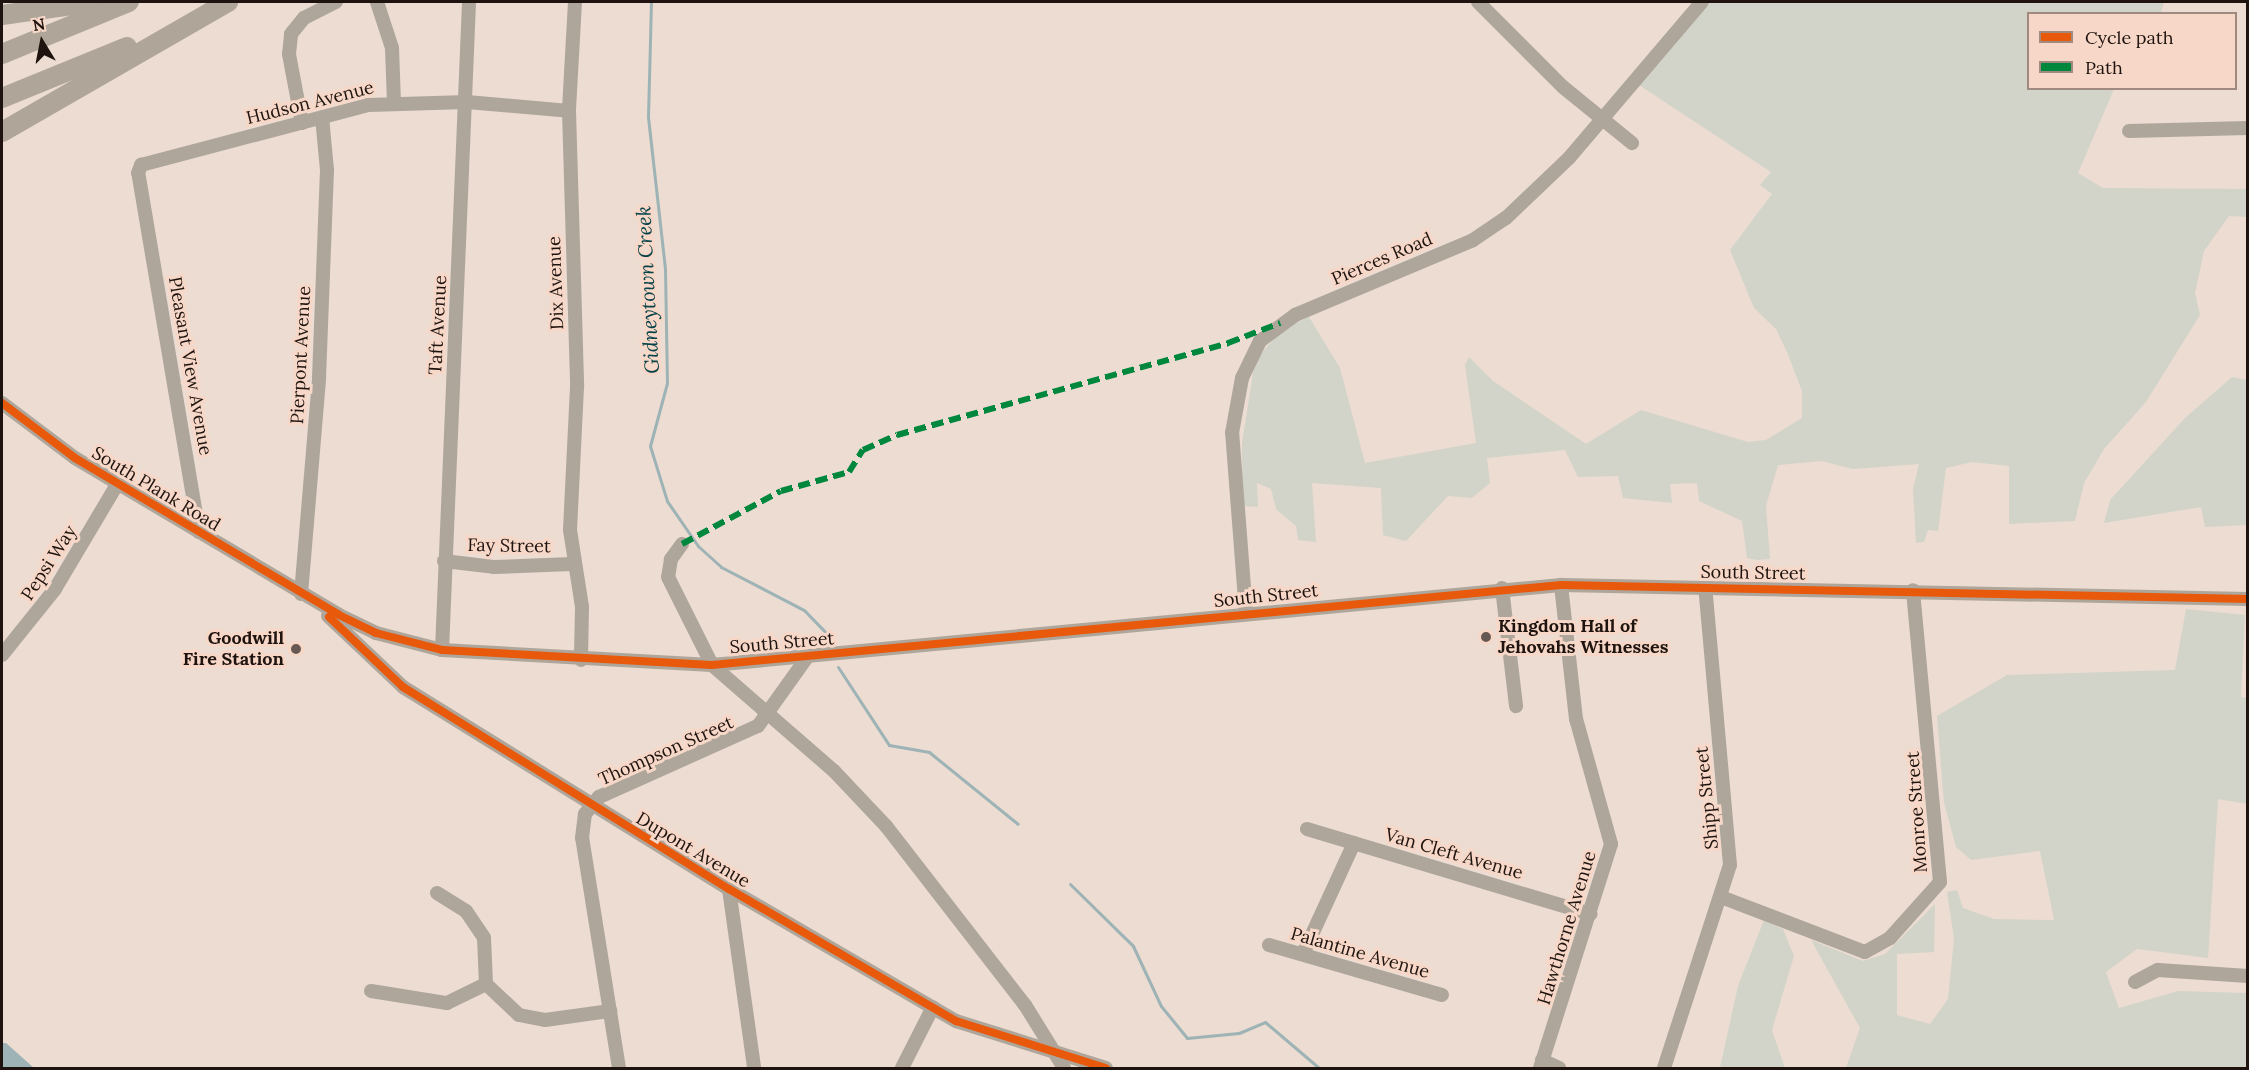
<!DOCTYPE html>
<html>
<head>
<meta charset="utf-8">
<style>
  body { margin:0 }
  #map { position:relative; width:2249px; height:1070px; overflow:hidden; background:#ecdcd2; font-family:Lora,serif }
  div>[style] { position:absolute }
  .green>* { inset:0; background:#d2d4c9 }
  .water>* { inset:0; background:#9eb3b5 }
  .stream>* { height:3px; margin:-1.5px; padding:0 1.5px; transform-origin:1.5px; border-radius:1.5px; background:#9eb3b5 }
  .minor>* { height:14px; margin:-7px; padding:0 7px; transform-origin:7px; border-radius:7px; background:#aea69b }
  .highway>* { height:20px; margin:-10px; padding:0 10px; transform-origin:10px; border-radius:10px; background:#afa598 }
  .quiet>* { height:6px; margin-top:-3px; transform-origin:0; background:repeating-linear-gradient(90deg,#00873e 0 12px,transparent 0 18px) }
  .cycleway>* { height:8px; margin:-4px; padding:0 4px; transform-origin:4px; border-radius:4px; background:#e8590c }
  .dots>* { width:16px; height:16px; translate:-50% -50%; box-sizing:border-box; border:3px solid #f7d8c8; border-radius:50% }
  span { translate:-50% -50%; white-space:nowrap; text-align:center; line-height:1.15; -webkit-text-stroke:6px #f7d8c8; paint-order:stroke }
  .street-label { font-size:18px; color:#1e130e }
  .poi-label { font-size:18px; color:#1e130e; font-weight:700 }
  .left { translate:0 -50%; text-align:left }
  .right { translate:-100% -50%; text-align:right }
  .water-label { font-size:20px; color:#074249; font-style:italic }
  .frame { position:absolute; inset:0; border:3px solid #1e130e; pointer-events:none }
  .legend { position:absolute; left:2027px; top:12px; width:210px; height:78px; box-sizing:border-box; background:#f7d8c8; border:2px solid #a0897e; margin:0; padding:8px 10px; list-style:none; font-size:18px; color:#1e130e }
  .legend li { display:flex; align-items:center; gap:12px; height:30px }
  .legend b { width:30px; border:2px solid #a0897e }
  .north { position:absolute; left:12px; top:12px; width:60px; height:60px; -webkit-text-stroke:4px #f7d8c8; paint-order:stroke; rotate:350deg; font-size:16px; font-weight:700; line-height:24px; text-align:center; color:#1e130e }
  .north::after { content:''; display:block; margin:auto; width:21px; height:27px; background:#1e130e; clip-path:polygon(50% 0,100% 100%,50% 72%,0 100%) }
</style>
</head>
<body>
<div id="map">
  <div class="green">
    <div style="clip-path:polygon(1707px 2px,2164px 2px,2161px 13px,2028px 14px,2028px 88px,2114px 89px,2078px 173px,2103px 188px,2247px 189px,2247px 217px,2229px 216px,2204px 251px,2195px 293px,2200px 315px,2146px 402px,2104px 449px,2084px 483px,2075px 521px,2009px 524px,2009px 466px,1972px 462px,1946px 468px,1938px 531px,1928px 530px,1924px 542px,1916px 543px,1913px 489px,1919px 464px,1853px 469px,1822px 461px,1778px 465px,1766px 506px,1770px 559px,1757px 560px,1747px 558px,1742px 521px,1699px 501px,1697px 483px,1670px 484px,1672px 503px,1623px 498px,1618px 476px,1578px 477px,1565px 450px,1487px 458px,1490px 483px,1472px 498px,1448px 496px,1406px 541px,1383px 535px,1381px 488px,1312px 483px,1316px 542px,1298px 540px,1296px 526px,1276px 509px,1271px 489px,1257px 483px,1258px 507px,1242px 506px,1242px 443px,1255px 361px,1282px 329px,1309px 317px,1340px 368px,1365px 463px,1476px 443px,1465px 365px,1469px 357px,1493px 381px,1586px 444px,1641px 410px,1748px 442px,1766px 440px,1802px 418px,1802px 391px,1787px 352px,1776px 329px,1754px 308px,1730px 250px,1772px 194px,1760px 185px,1771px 172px,1636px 83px)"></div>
    <div style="clip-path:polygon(2232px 377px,2247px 380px,2247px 525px,2205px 527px,2201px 507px,2104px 523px,2110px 500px,2185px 418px)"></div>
    <div style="clip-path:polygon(2186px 609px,2245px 615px,2241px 697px,2247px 698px,2247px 804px,2218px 799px,2208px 958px,2137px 949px,2106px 972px,2119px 1008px,2178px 991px,2247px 993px,2247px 1068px,1846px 1068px,1860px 1028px,1811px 940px,1863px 961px,1885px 954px,1935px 904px,1934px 952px,1897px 954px,1897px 1015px,1930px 1024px,1948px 999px,1954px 939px,1947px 892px,1957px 890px,1963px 908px,1994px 919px,2054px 920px,2040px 851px,1971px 860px,1956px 847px,1944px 803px,1937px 716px,2007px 675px,2175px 670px)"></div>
    <div style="clip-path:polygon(1764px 920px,1783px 929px,1794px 956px,1772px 1030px,1785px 1068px,1720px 1068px,1738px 986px)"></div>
  </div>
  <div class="water">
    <div style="clip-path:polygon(2px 1043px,6px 1043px,34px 1068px,2px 1068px)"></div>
  </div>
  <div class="stream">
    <div style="left:651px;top:2px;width:115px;rotate:91.5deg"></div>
    <div style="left:648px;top:117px;width:153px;rotate:83.6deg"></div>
    <div style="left:665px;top:269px;width:114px;rotate:89deg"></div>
    <div style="left:667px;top:383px;width:65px;rotate:105.1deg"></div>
    <div style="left:650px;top:446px;width:58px;rotate:72.8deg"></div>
    <div style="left:667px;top:501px;width:55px;rotate:55.4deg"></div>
    <div style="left:698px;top:546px;width:31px;rotate:42deg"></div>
    <div style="left:721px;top:567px;width:93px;rotate:27.4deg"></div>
    <div style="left:804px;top:610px;width:36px;rotate:46deg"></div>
    <div style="left:838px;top:667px;width:93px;rotate:56.8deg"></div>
    <div style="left:889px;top:745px;width:41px;rotate:9.9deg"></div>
    <div style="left:929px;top:752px;width:114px;rotate:39deg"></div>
    <div style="left:1070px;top:884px;width:88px;rotate:44.5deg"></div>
    <div style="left:1133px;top:946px;width:66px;rotate:65deg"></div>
    <div style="left:1161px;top:1006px;width:41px;rotate:50.9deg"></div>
    <div style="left:1187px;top:1038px;width:52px;rotate:-5.5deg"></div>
    <div style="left:1239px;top:1033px;width:28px;rotate:-23deg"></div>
    <div style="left:1265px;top:1022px;width:71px;rotate:40.4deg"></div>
  </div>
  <div class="minor">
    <div style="left:377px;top:2px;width:48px;rotate:71.9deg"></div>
    <div style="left:392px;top:48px;width:54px;rotate:87.9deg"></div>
    <div style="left:575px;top:2px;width:109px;rotate:93.2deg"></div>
    <div style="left:569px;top:111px;width:276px;rotate:88.3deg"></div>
    <div style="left:577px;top:387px;width:143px;rotate:92.8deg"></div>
    <div style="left:570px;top:530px;width:78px;rotate:81.1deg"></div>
    <div style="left:582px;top:607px;width:53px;rotate:91.1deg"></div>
    <div style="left:1478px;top:2px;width:120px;rotate:45deg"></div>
    <div style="left:1563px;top:87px;width:89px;rotate:39.1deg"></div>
    <div style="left:302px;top:123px;width:70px;rotate:-100.7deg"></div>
    <div style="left:289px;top:54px;width:20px;rotate:-84deg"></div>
    <div style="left:291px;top:34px;width:21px;rotate:-51deg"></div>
    <div style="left:304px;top:18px;width:36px;rotate:-27deg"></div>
    <div style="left:2129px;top:131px;width:119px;rotate:-1.4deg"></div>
    <div style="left:2px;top:403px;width:91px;rotate:37deg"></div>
    <div style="left:75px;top:458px;width:307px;rotate:30.7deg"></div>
    <div style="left:339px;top:615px;width:41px;rotate:25.9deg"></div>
    <div style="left:376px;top:633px;width:68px;rotate:14.4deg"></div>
    <div style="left:442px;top:650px;width:270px;rotate:3.2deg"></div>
    <div style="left:712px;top:665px;width:853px;rotate:-5.38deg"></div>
    <div style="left:1561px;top:585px;width:687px;rotate:1.17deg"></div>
    <div style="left:199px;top:532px;width:364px;rotate:-99.6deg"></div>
    <div style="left:138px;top:173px;width:9px;rotate:-69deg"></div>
    <div style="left:141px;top:165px;width:235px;rotate:-14.8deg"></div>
    <div style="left:368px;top:105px;width:99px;rotate:-1.7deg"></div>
    <div style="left:467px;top:102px;width:102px;rotate:5deg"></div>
    <div style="left:682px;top:544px;width:19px;rotate:126deg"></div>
    <div style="left:671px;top:559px;width:18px;rotate:99deg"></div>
    <div style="left:668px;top:577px;width:98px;rotate:63.4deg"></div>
    <div style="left:712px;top:665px;width:162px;rotate:41deg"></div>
    <div style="left:834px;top:771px;width:76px;rotate:46.6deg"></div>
    <div style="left:886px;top:826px;width:227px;rotate:52.2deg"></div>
    <div style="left:1025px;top:1005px;width:74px;rotate:58.2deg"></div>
    <div style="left:444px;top:561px;width:50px;rotate:6.8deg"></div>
    <div style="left:494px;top:567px;width:78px;rotate:-2.2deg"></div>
    <div style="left:1502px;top:588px;width:119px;rotate:83.2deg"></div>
    <div style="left:301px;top:594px;width:217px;rotate:-85.2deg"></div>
    <div style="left:319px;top:378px;width:208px;rotate:-87.8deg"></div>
    <div style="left:327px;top:170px;width:53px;rotate:-95.4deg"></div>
    <div style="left:1246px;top:613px;width:181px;rotate:-94.4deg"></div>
    <div style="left:1232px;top:433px;width:56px;rotate:-79.7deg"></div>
    <div style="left:1242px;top:378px;width:41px;rotate:-64.1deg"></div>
    <div style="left:1260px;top:341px;width:44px;rotate:-36.6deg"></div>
    <div style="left:1295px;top:315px;width:193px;rotate:-22.8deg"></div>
    <div style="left:1473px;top:240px;width:40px;rotate:-34deg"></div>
    <div style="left:1506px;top:218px;width:87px;rotate:-43.6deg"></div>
    <div style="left:1569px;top:158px;width:205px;rotate:-49.6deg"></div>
    <div style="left:328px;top:616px;width:103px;rotate:43.4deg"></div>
    <div style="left:403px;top:687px;width:384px;rotate:31.8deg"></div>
    <div style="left:729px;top:889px;width:263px;rotate:30.2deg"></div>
    <div style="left:956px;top:1021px;width:157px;rotate:17.4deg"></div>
    <div style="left:442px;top:650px;width:649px;rotate:-87.61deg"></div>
    <div style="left:2px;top:655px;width:85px;rotate:-51.2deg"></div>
    <div style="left:55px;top:589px;width:123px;rotate:-59.3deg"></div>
    <div style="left:1307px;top:829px;width:296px;rotate:16.7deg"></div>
    <div style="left:729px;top:889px;width:181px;rotate:82deg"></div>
    <div style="left:437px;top:893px;width:34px;rotate:32deg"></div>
    <div style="left:466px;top:911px;width:32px;rotate:56deg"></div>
    <div style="left:484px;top:938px;width:46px;rotate:87.5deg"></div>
    <div style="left:486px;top:984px;width:45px;rotate:43.2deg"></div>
    <div style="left:519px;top:1015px;width:26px;rotate:11deg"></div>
    <div style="left:545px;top:1020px;width:66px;rotate:-7.9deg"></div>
    <div style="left:1721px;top:897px;width:154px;rotate:20.9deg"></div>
    <div style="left:1865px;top:952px;width:29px;rotate:-29deg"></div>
    <div style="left:1890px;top:938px;width:75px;rotate:-48.2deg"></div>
    <div style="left:1940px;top:882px;width:293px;rotate:-95.3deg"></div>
    <div style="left:1269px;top:945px;width:180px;rotate:16.1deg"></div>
    <div style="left:1303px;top:954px;width:122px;rotate:-65.3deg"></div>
    <div style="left:2135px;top:982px;width:26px;rotate:-28deg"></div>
    <div style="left:2158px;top:970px;width:90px;rotate:3.8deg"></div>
    <div style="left:371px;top:991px;width:77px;rotate:9deg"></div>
    <div style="left:447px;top:1003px;width:43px;rotate:-26deg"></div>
    <div style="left:1542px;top:1060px;width:19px;rotate:25deg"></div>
    <div style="left:619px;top:1068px;width:233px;rotate:-99.1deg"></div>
    <div style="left:582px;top:838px;width:24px;rotate:-83deg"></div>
    <div style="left:585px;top:814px;width:22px;rotate:-51deg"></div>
    <div style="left:599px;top:797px;width:174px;rotate:-24.1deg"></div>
    <div style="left:758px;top:726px;width:86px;rotate:-54.5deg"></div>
    <div style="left:902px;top:1068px;width:68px;rotate:-63.1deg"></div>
    <div style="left:1540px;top:1068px;width:235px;rotate:-72.4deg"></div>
    <div style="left:1611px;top:844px;width:130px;rotate:-105.6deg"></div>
    <div style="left:1576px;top:719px;width:135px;rotate:-96.4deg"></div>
    <div style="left:1664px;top:1068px;width:213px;rotate:-72deg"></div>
    <div style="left:1730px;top:865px;width:279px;rotate:-95.1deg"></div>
  </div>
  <div class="highway">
    <div style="left:2px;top:15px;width:92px;rotate:-8.1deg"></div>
    <div style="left:2px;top:54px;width:137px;rotate:-22.3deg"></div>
    <div style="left:2px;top:98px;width:135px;rotate:-22.2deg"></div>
    <div style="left:2px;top:132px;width:261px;rotate:-29.9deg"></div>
  </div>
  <div class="quiet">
    <div style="left:682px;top:544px;width:112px;rotate:-28.2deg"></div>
    <div style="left:781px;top:491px;width:71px;rotate:-15.6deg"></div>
    <div style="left:849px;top:472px;width:26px;rotate:-58deg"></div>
    <div style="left:863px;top:450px;width:37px;rotate:-24deg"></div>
    <div style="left:897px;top:435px;width:344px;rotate:-15.5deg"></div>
    <div style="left:1228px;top:343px;width:56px;rotate:-21deg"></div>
  </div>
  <div class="cycleway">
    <div style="left:2px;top:403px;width:91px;rotate:37deg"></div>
    <div style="left:75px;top:458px;width:307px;rotate:30.7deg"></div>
    <div style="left:339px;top:615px;width:41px;rotate:25.9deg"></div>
    <div style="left:376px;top:633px;width:68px;rotate:14.4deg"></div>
    <div style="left:442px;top:650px;width:270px;rotate:3.2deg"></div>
    <div style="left:712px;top:665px;width:853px;rotate:-5.38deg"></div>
    <div style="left:1561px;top:585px;width:687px;rotate:1.17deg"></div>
    <div style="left:329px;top:617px;width:102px;rotate:43.4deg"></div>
    <div style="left:403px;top:687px;width:384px;rotate:31.8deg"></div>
    <div style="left:729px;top:889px;width:263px;rotate:30.2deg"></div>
    <div style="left:956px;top:1021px;width:157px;rotate:17.4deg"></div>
  </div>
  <div class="dots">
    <div style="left:1486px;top:637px;background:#665953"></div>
    <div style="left:296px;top:649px;background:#665953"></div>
  </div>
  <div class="street-label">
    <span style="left:310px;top:103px;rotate:-14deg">Hudson Avenue</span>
    <span style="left:1382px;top:259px;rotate:-23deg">Pierces Road</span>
    <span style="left:556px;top:283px;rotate:-92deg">Dix Avenue</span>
    <span style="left:438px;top:325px;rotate:-87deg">Taft Avenue</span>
    <span style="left:301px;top:355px;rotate:-87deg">Pierpont Avenue</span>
    <span style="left:190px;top:366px;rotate:80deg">Pleasant View Avenue</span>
    <span style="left:156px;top:489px;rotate:31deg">South Plank Road</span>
    <span style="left:509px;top:546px;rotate:1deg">Fay Street</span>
    <span style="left:49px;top:563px;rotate:-57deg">Pepsi Way</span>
    <span style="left:1753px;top:573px;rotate:1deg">South Street</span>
    <span style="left:1266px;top:596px;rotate:-6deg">South Street</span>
    <span style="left:782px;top:643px;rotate:-5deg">South Street</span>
    <span style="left:666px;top:751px;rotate:-24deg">Thompson Street</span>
    <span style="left:1707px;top:798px;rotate:-96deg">Shipp Street</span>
    <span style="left:1917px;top:812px;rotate:-94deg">Monroe Street</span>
    <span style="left:693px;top:850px;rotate:31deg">Dupont Avenue</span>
    <span style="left:1454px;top:854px;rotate:16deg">Van Cleft Avenue</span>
    <span style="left:1567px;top:928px;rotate:-73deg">Hawthorne Avenue</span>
    <span style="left:1360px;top:953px;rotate:16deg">Palantine Avenue</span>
  </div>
  <div class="poi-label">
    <span class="left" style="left:1498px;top:637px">Kingdom Hall of<br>Jehovahs Witnesses</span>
    <span class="right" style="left:284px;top:649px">Goodwill<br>Fire Station</span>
  </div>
  <div class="water-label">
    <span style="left:647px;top:290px;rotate:-93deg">Gidneytown Creek</span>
  </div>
  <div class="frame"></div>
  <ul class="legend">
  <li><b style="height:8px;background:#e8590c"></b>Cycle path</li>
  <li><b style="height:8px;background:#00873e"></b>Path</li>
  </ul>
  <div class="north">N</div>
</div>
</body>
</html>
